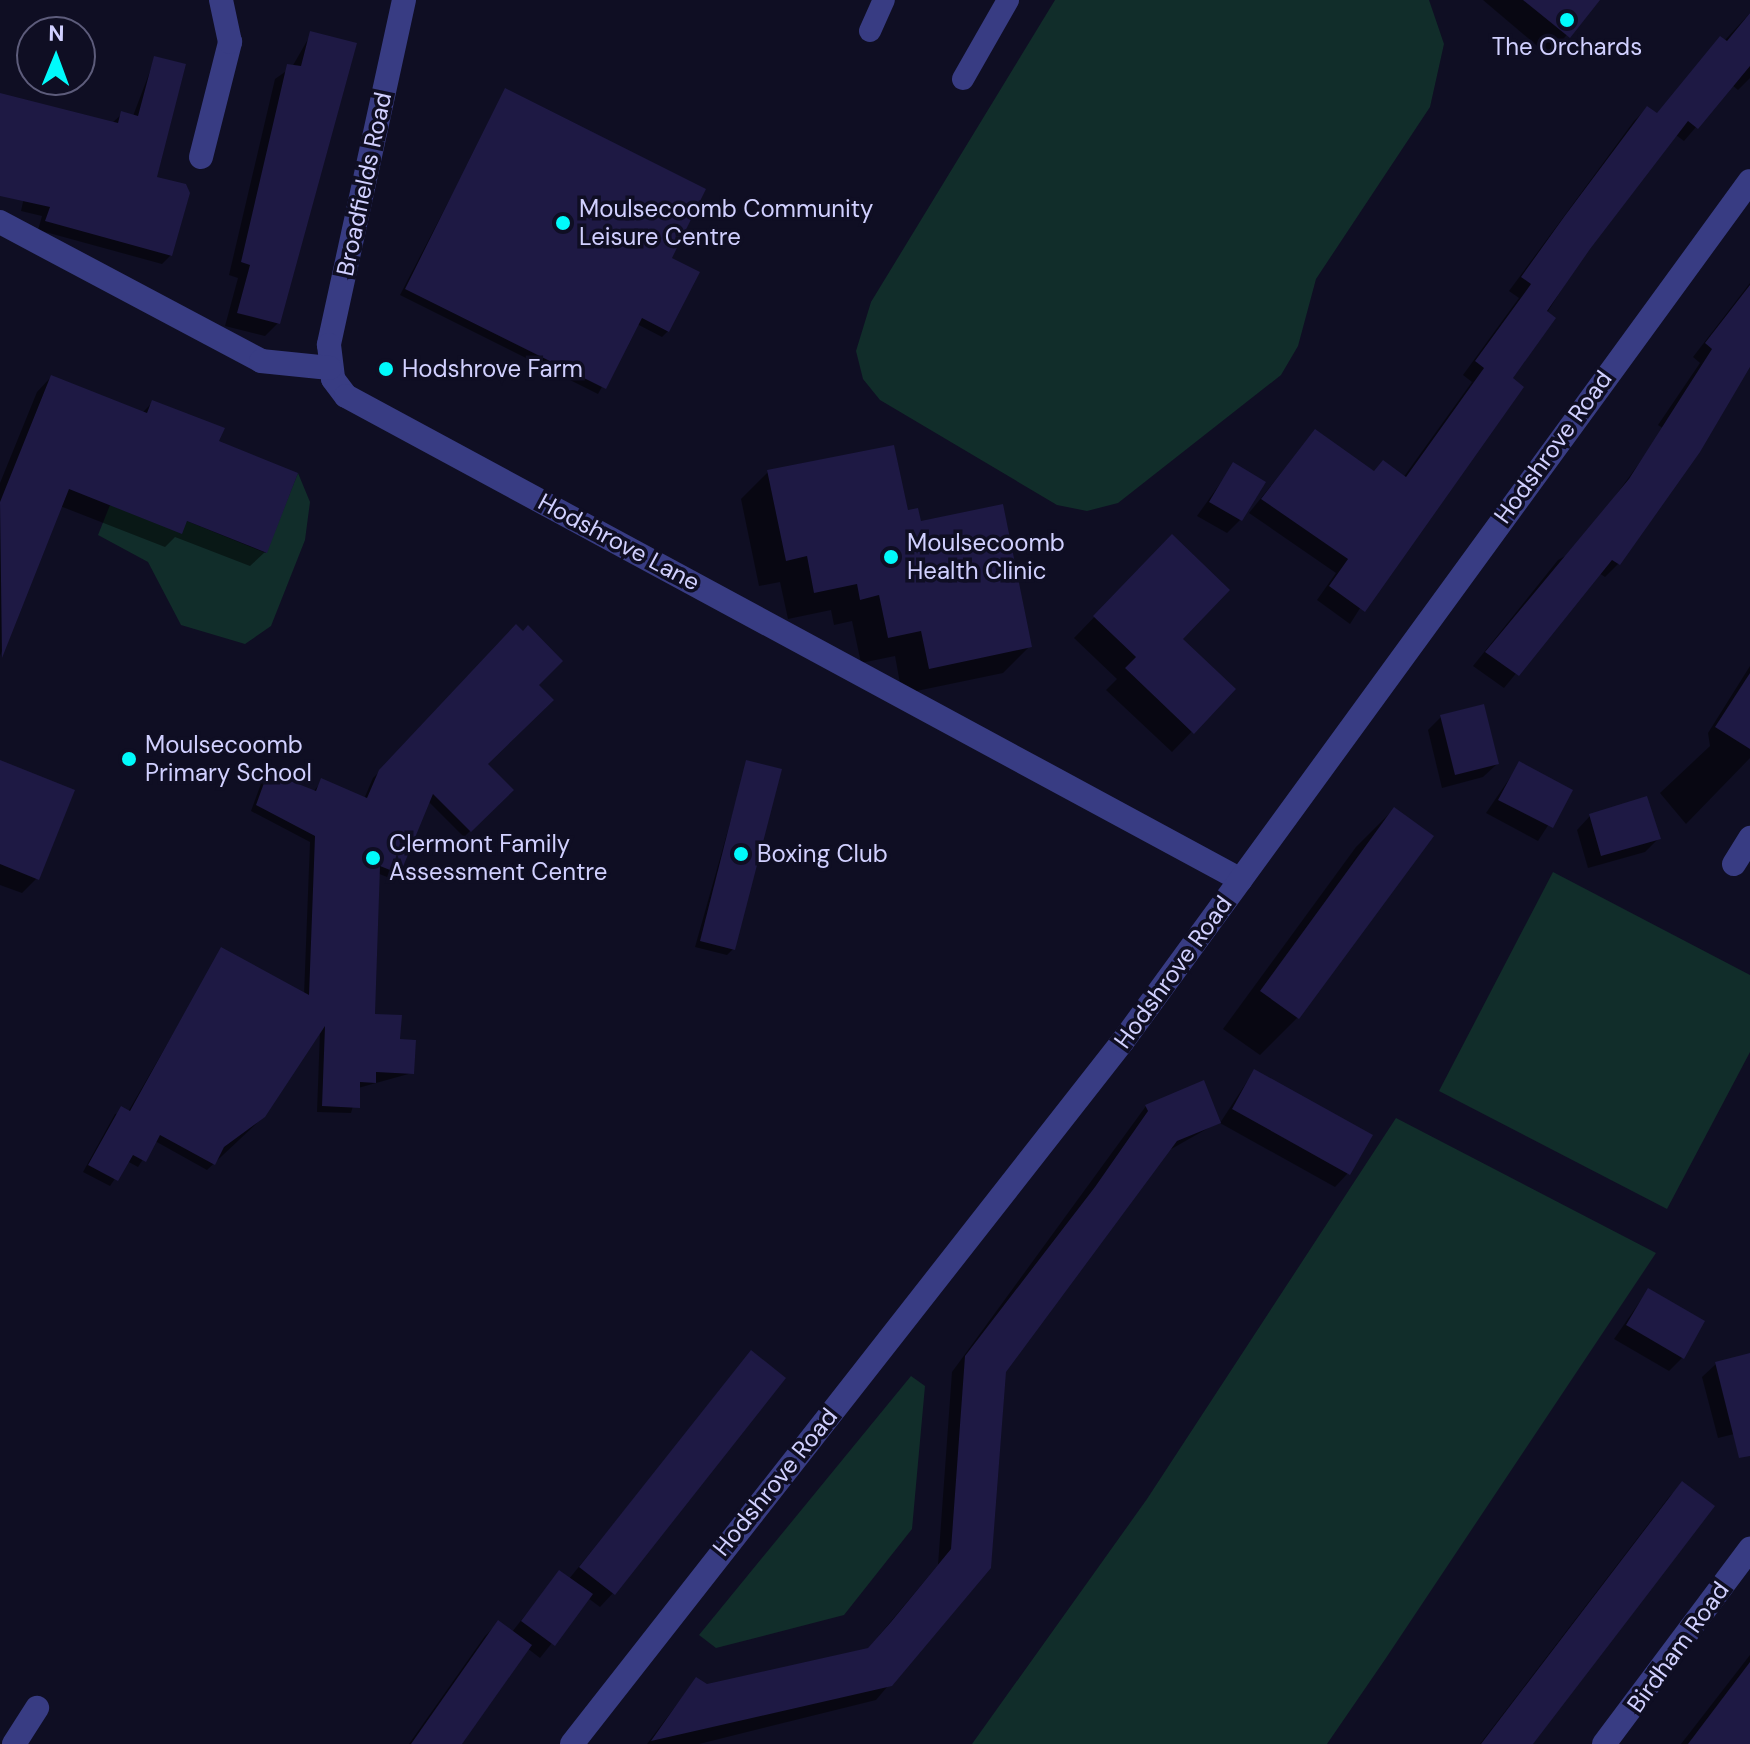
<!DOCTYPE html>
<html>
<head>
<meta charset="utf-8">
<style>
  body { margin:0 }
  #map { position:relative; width:1750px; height:1744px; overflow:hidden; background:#0f0e23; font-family:"DM Sans",sans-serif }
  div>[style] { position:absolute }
  .green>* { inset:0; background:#112d2a }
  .shadow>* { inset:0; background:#0007 }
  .building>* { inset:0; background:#1e1944 }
  .lane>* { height:22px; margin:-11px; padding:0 11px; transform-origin:11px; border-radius:11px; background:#383c83 }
  .street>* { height:24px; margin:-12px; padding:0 12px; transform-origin:12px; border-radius:12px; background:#383c83 }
  .dots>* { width:22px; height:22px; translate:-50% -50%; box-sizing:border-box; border:4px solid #0f0e23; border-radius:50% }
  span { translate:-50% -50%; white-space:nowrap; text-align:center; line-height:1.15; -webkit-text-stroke:7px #0f0e23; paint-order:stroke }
  .poi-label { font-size:24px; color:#d1d0ff }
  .left { translate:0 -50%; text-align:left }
  .street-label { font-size:24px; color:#d1d0ff }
  .north { position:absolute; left:16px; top:16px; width:80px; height:80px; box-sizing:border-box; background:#0f0e23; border:2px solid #5d5c7b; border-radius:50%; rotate:1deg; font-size:22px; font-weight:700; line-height:32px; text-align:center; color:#d1d0ff }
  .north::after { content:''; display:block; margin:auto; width:28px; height:36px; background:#00fafb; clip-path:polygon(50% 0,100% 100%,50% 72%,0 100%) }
</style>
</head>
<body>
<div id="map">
  <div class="green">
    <div style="clip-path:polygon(1055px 0,1429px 0,1444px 44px,1430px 107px,1316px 279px,1298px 346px,1281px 375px,1118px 503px,1087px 511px,1057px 505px,880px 400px,863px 379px,856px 351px,871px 302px)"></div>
    <div style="clip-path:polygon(298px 473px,310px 502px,305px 540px,271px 626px,245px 644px,181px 625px,148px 562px,98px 535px,110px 505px,187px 521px,266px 553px)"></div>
    <div style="clip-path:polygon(1553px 872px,1750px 975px,1750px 1052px,1667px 1209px,1439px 1091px)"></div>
    <div style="clip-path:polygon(1396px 1118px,1656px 1253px,1386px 1658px,1327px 1744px,972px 1744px,1147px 1499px)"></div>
    <div style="clip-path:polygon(911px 1376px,925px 1386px,912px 1529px,844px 1615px,716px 1648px,699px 1635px)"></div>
  </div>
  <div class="shadow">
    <div style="clip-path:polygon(1483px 0,1596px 0,1549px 56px)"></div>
    <div style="clip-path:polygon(1750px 13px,1750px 78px,1738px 90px,1732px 85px,1684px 141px,1676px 135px,1588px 248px,1350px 624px,1317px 600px,1336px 573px,1249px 513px,1315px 431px,1373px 473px,1403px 478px,1472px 382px,1463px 375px,1519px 298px,1509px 291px,1634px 121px,1647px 108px,1656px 115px)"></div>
    <div style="clip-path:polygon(311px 34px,278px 323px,265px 336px,225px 326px,238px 278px,229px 275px,275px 79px,292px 67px)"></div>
    <div style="clip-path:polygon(155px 58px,154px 178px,171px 255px,162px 264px,38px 230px,42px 216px,21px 211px,31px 166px,0 158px,0 95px,112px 123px,122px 114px,133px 116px)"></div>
    <div style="clip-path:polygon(506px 91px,669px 259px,668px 331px,662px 337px,637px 324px,598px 394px,400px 295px)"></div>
    <div style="clip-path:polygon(1750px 283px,1750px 353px,1699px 451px,1618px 564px,1605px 577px,1599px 573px,1504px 688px,1473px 666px,1558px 560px,1576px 550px,1664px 429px,1658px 425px,1700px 363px,1693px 357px)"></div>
    <div style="clip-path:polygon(51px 377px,142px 413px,153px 402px,216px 442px,265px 552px,250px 566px,175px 537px,165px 547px,60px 506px,0 656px,0 483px,37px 392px)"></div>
    <div style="clip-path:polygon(1234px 464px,1240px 520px,1227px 533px,1197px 516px)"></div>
    <div style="clip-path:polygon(768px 472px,907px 512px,1030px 646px,1003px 673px,902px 694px,895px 656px,861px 663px,852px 621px,834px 625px,831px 610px,788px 619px,780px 582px,759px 586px,741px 499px)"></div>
    <div style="clip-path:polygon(1172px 537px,1180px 639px,1233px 689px,1172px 752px,1106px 690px,1117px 679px,1074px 638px)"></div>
    <div style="clip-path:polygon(1750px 666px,1750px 758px,1686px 824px,1660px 793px,1710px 746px,1708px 733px)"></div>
    <div style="clip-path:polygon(482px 671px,536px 685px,486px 764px,511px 790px,464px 837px,428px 801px,398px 873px,392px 879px,377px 873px,373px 1016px,398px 1041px,412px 1073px,358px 1088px,351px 1113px,317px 1112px,320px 1031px,257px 1123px,207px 1170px,155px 1141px,138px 1167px,127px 1161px,110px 1186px,83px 1172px,115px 1114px,128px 1112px,222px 949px,304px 995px,310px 842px,251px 811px,262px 781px,269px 775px,313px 792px,322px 781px,364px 799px,373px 778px)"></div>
    <div style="clip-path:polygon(1441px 717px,1497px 764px,1483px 777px,1442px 788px,1428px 730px)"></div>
    <div style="clip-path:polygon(0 762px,37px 878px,22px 893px,0 885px)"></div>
    <div style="clip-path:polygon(747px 763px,733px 949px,727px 955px,695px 947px)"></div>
    <div style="clip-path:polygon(1520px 763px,1570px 791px,1538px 841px,1486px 813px)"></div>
    <div style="clip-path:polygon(1394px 809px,1298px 1017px,1260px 1055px,1223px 1029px,1356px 847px)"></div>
    <div style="clip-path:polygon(1590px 816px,1659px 838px,1645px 852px,1588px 868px,1577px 830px)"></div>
    <div style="clip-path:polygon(1254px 1071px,1348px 1173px,1335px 1187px,1220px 1123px)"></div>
    <div style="clip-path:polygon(1146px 1106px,1219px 1122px,1166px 1152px,1004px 1371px,989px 1567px,876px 1700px,699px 1744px,647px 1744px,696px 1679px,706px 1687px,866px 1651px,938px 1565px,952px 1372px)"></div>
    <div style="clip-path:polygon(1648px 1290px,1682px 1358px,1669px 1371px,1614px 1339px)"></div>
    <div style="clip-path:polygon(751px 1353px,613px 1593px,600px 1607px,588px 1598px,540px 1658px,527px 1648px,460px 1744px,409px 1744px,485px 1636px,498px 1623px,512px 1632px,559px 1572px,569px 1579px)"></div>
    <div style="clip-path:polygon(1750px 1355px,1750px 1430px,1718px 1438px,1702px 1377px,1716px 1364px)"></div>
    <div style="clip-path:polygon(1683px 1484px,1526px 1744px,1480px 1744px,1669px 1497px)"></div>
    <div style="clip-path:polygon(1750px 1655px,1750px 1717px,1729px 1744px,1681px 1744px)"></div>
  </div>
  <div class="building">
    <div style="clip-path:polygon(1523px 0,1600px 0,1570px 38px)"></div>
    <div style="clip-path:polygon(1750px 13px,1750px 66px,1698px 129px,1688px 121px,1590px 249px,1547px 311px,1556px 318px,1513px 378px,1524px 387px,1365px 612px,1329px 586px,1348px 559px,1261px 499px,1315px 429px,1374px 471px,1383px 460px,1406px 477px,1484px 368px,1475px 361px,1531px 284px,1521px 277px,1564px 217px,1647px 106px,1657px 113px,1720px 36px,1727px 41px)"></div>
    <div style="clip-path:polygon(310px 31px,357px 43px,280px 324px,237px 313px,250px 265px,241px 262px,287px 64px,301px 66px)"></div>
    <div style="clip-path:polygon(154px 56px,186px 64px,157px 177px,186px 184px,190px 193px,172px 256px,45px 221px,50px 207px,0 196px,0 93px,118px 123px,121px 111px,138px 116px)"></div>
    <div style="clip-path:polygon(505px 88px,706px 189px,672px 258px,700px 272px,669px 332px,642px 318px,606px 389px,405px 289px)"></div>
    <div style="clip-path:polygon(1750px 285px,1750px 367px,1700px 452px,1620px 565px,1612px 560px,1519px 676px,1485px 652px,1629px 479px,1712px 349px,1705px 343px)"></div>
    <div style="clip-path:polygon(51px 375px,147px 413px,152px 400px,225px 428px,219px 441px,298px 473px,267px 553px,187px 521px,182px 534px,69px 489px,2px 658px,0 502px)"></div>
    <div style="clip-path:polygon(894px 445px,908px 510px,918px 508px,921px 521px,1003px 504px,1032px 647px,929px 669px,921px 631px,888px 638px,879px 595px,860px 600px,857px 584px,814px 593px,807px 556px,786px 561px,767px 470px)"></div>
    <div style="clip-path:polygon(1233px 462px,1266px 482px,1242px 521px,1209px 502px)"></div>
    <div style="clip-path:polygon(1172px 534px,1230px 590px,1183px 639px,1236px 689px,1194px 734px,1125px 668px,1136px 657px,1093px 616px)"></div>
    <div style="clip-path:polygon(516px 624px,523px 631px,528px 625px,563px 661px,539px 685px,554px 700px,488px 764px,514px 790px,471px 832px,433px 794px,400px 874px,380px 866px,375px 1014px,402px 1015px,400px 1039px,416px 1040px,414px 1074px,376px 1072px,376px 1083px,360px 1082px,360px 1108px,322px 1106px,325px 1026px,265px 1117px,224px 1147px,215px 1165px,160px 1135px,146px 1162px,133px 1155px,118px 1181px,88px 1165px,121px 1106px,130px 1111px,221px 947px,309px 995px,315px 836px,256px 805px,268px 772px,316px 791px,321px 778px,367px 798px,379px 770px)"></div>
    <div style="clip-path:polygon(1750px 673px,1750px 749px,1715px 727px)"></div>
    <div style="clip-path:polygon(1484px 704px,1499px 764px,1455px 775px,1440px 715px)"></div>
    <div style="clip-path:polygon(0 760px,75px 790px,39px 880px,0 864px)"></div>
    <div style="clip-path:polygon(746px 760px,782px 769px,735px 950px,700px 941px)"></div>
    <div style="clip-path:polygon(1519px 761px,1573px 790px,1553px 828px,1498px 800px)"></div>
    <div style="clip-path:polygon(1647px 796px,1661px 839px,1601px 856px,1589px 814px)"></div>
    <div style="clip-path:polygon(1394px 807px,1434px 836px,1299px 1019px,1260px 991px)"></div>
    <div style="clip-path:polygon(1254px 1069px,1373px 1135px,1350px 1175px,1232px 1109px)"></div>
    <div style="clip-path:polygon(1204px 1080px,1221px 1123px,1177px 1141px,1006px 1372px,991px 1568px,892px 1686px,651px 1741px,696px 1677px,707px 1684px,868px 1648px,891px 1622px,951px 1549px,965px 1356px,1095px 1187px,1148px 1111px,1145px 1105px)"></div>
    <div style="clip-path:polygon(1648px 1288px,1705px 1321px,1684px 1359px,1626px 1325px)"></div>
    <div style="clip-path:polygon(751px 1350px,786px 1378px,615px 1595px,579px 1567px)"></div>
    <div style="clip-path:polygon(1750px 1353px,1750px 1456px,1739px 1458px,1715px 1362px)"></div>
    <div style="clip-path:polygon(1682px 1481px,1715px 1506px,1654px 1586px,1533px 1744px,1481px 1744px)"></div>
    <div style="clip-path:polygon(559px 1570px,593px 1594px,555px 1646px,521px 1621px)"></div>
    <div style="clip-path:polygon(498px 1620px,532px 1645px,462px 1744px,411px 1744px)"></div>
    <div style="clip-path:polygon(1750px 1662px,1750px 1744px,1688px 1744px)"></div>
  </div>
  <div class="lane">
    <div style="left:870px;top:31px;width:34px;rotate:-66deg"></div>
    <div style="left:963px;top:79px;width:91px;rotate:-60.3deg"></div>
  </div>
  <div class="street">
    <div style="left:404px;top:0;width:353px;rotate:102.3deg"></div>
    <div style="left:329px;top:345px;width:34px;rotate:83deg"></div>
    <div style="left:333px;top:379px;width:21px;rotate:53deg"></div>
    <div style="left:346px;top:396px;width:1017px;rotate:28.4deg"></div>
    <div style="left:201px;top:157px;width:119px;rotate:-75.8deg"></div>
    <div style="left:230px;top:42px;width:43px;rotate:-102.1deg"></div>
    <div style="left:0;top:222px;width:296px;rotate:28deg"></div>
    <div style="left:261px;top:361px;width:69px;rotate:5.8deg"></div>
    <div style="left:1734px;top:864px;width:31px;rotate:-58deg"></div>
    <div style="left:14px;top:1744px;width:43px;rotate:-57.4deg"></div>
    <div style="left:572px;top:1744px;width:893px;rotate:-51.91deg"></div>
    <div style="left:1123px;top:1041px;width:1064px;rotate:-53.91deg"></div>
    <div style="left:1604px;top:1744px;width:244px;rotate:-53.2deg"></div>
  </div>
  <div class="dots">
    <div style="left:1567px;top:20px;background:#00fafb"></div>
    <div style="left:563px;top:223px;background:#00fafb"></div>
    <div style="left:386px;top:369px;background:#00fafb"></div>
    <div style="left:891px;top:557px;background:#00fafb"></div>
    <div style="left:129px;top:759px;background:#00fafb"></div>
    <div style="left:741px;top:854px;background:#00fafb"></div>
    <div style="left:373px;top:858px;background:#00fafb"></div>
  </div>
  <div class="poi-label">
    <span style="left:1567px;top:47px">The Orchards</span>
    <span class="left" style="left:579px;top:223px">Moulsecoomb Community<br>Leisure Centre</span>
    <span class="left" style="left:402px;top:369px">Hodshrove Farm</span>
    <span class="left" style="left:907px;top:557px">Moulsecoomb<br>Health Clinic</span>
    <span class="left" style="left:145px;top:759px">Moulsecoomb<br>Primary School</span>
    <span class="left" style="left:389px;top:858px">Clermont Family<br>Assessment Centre</span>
    <span class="left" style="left:757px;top:854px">Boxing Club</span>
  </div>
  <div class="street-label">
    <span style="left:364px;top:184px;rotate:-78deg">Broadfields Road</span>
    <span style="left:1553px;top:447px;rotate:-54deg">Hodshrove Road</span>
    <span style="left:619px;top:542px;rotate:28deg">Hodshrove Lane</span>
    <span style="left:1173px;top:972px;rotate:-54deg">Hodshrove Road</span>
    <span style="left:775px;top:1482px;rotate:-51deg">Hodshrove Road</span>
    <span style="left:1678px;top:1647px;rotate:-54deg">Birdham Road</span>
  </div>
  <div class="north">N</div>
</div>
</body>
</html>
